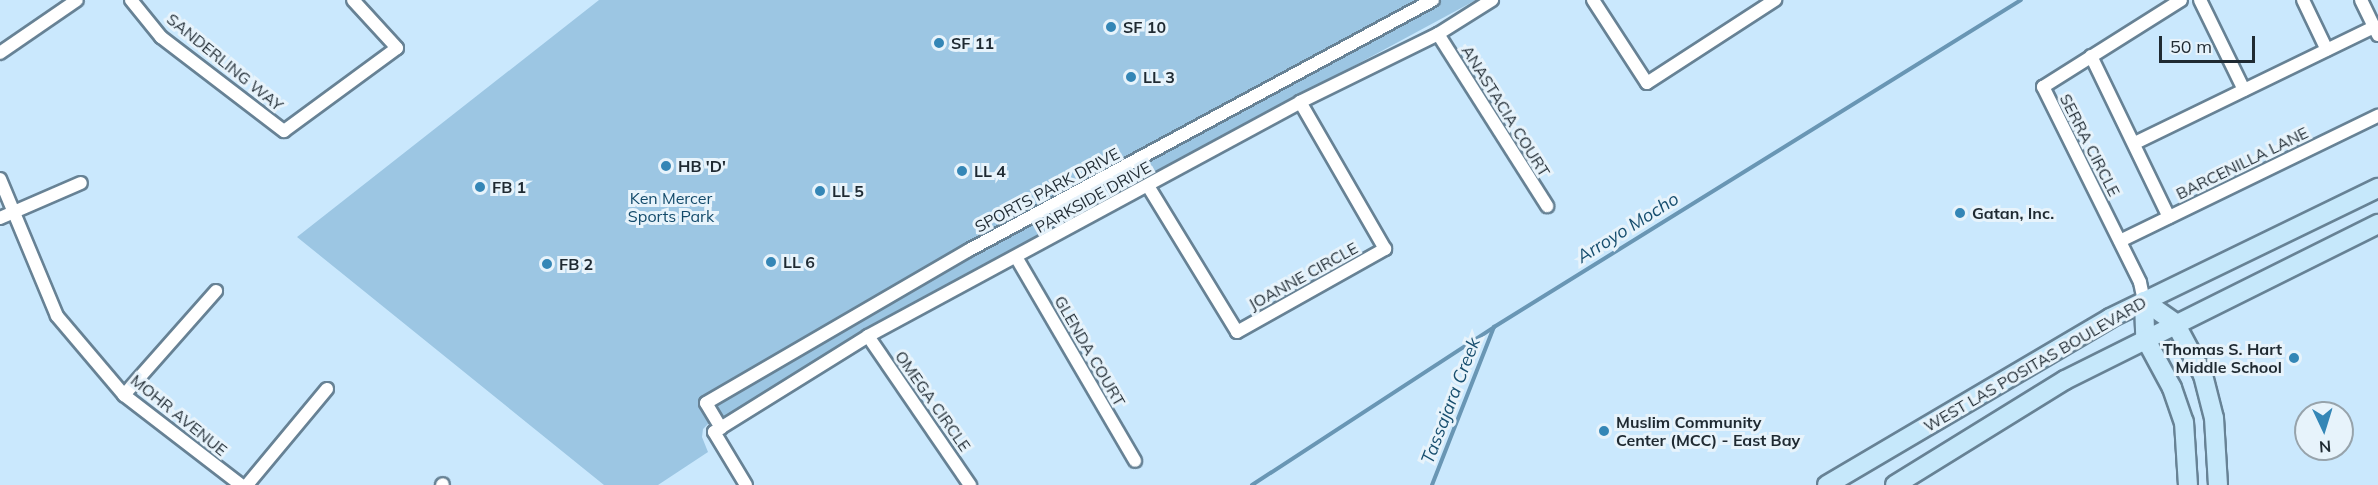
<!DOCTYPE html>
<html>
<head>
<meta charset="utf-8">
<style>
  body { margin:0 }
  #map { position:relative; width:2378px; height:485px; overflow:hidden; background:#cae8fd; font-family:Mulish,sans-serif }
  div>[style] { position:absolute }
  .green>* { inset:0; background:#9cc6e3 }
  .stream>* { height:4px; margin:-2px; padding:0 2px; transform-origin:2px; border-radius:2px; background:#6996b4 }
  .roads { filter:drop-shadow(2px 0 #678295) drop-shadow(-2px 0 #678295) drop-shadow(0 2px #678295) drop-shadow(0 -2px #678295) }
  .street>* { height:12px; margin:-6px; padding:0 6px; transform-origin:6px; border-radius:6px; background:#fff }
  .secondary>* { height:18px; margin:-9px; padding:0 9px; transform-origin:9px; border-radius:9px; background:#c6e8fb }
  .dots>* { width:16px; height:16px; translate:-50% -50%; box-sizing:border-box; border:3px solid #e7f3fb; border-radius:50% }
  span { translate:-50% -50%; white-space:nowrap; text-align:center; line-height:1.15; -webkit-text-stroke:6px #e7f3fb; paint-order:stroke }
  .poi-label { font-size:16px; color:#1f2a32; font-weight:700 }
  .left { translate:0 -50%; text-align:left }
  .right { translate:-100% -50%; text-align:right }
  .street-label { font-size:16px; color:#1f2a32 }
  .park-label { font-size:16px; color:#124a6a }
  .water-label { font-size:18px; color:#174e6e; font-style:italic }
  .north { position:absolute; left:2294px; top:401px; width:60px; height:60px; box-sizing:border-box; background:#e7f3fb; border:2px solid #97a3ab; border-radius:50%; rotate:176deg; font-size:16px; font-weight:700; line-height:24px; text-align:center; color:#1f2a32 }
  .north::after { content:''; display:block; margin:auto; width:21px; height:27px; background:#3486b6; clip-path:polygon(50% 0,100% 100%,50% 72%,0 100%) }
  .scale { position:absolute; left:2159px; top:36px; width:96px; height:27px; box-sizing:border-box; border:3px solid #1f2a32; border-top:0; padding-left:8px; font-size:18px; line-height:21px; white-space:nowrap; color:#1f2a32; -webkit-text-stroke:4px #e7f3fb; paint-order:stroke }
</style>
</head>
<body>
<div id="map">
  <div class="green">
    <div style="clip-path:polygon(599px 0,1476px 0,874px 325px,726px 418px,711px 421px,703px 429px,702px 437px,708px 452px,658px 485px,604px 485px,297px 237px)"></div>
  </div>
  <div class="stream">
    <div style="left:1252px;top:485px;width:289px;rotate:-33.1deg"></div>
    <div style="left:1494px;top:327px;width:620px;rotate:-31.82deg"></div>
    <div style="left:1432px;top:485px;width:170px;rotate:-68.6deg"></div>
  </div>
  <div class="roads">
    <div class="street">
      <div style="left:131px;top:0;width:48px;rotate:51deg"></div>
      <div style="left:161px;top:37px;width:155px;rotate:37.4deg"></div>
      <div style="left:284px;top:131px;width:140px;rotate:-36.3deg"></div>
      <div style="left:397px;top:48px;width:65px;rotate:-132.5deg"></div>
      <div style="left:1593px;top:0;width:99px;rotate:57deg"></div>
      <div style="left:1647px;top:83px;width:153px;rotate:-33deg"></div>
      <div style="left:2200px;top:0;width:100px;rotate:63.9deg"></div>
      <div style="left:2303px;top:0;width:55px;rotate:64.4deg"></div>
      <div style="left:2361px;top:0;width:39px;rotate:64deg"></div>
      <div style="left:1438px;top:34px;width:204px;rotate:57.6deg"></div>
      <div style="left:0;top:53px;width:93px;rotate:-34.5deg"></div>
      <div style="left:2091px;top:56px;width:179px;rotate:64.2deg"></div>
      <div style="left:2135px;top:143px;width:266px;rotate:-25.9deg"></div>
      <div style="left:0;top:179px;width:148px;rotate:67.4deg"></div>
      <div style="left:57px;top:316px;width:104px;rotate:49.7deg"></div>
      <div style="left:124px;top:395px;width:148px;rotate:37.6deg"></div>
      <div style="left:1148px;top:186px;width:171px;rotate:58.6deg"></div>
      <div style="left:1237px;top:332px;width:170px;rotate:-29.3deg"></div>
      <div style="left:1385px;top:249px;width:170px;rotate:-120deg"></div>
      <div style="left:0;top:218px;width:88px;rotate:-23.4deg"></div>
      <div style="left:2120px;top:241px;width:287px;rotate:-25.9deg"></div>
      <div style="left:1016px;top:257px;width:236px;rotate:59.7deg"></div>
      <div style="left:2144px;top:301px;width:19px;rotate:-102deg"></div>
      <div style="left:2140px;top:282px;width:218px;rotate:-116.4deg"></div>
      <div style="left:2043px;top:87px;width:163px;rotate:-32.2deg"></div>
      <div style="left:868px;top:336px;width:181px;rotate:55.6deg"></div>
      <div style="left:124px;top:395px;width:139px;rotate:-48.5deg"></div>
      <div style="left:721px;top:428px;width:29px;rotate:-121deg"></div>
      <div style="left:706px;top:403px;width:304px;rotate:-30.2deg"></div>
      <div style="left:969px;top:250px;width:527px;rotate:-28.32deg"></div>
      <div style="left:247px;top:485px;width:125px;rotate:-50.2deg"></div>
      <div style="left:442px;top:485px;width:1px;rotate:-45deg"></div>
      <div style="left:746px;top:485px;width:62px;rotate:-121.1deg"></div>
      <div style="left:714px;top:432px;width:181px;rotate:-31.9deg"></div>
      <div style="left:868px;top:336px;width:491px;rotate:-28.4deg"></div>
      <div style="left:1300px;top:102px;width:154px;rotate:-26.2deg"></div>
      <div style="left:1438px;top:34px;width:64px;rotate:-32.2deg"></div>
    </div>
    <div class="secondary">
      <div style="left:2144px;top:301px;width:38px;rotate:35deg"></div>
      <div style="left:2175px;top:323px;width:59px;rotate:61.7deg"></div>
      <div style="left:2203px;top:375px;width:44px;rotate:75.7deg"></div>
      <div style="left:2214px;top:418px;width:67px;rotate:86.6deg"></div>
      <div style="left:2144px;top:301px;width:37px;rotate:88deg"></div>
      <div style="left:2145px;top:338px;width:57px;rotate:61.6deg"></div>
      <div style="left:2172px;top:388px;width:36px;rotate:71deg"></div>
      <div style="left:2184px;top:422px;width:63px;rotate:86.4deg"></div>
      <div style="left:1827px;top:485px;width:329px;rotate:-30.5deg"></div>
      <div style="left:2110px;top:318px;width:298px;rotate:-25.9deg"></div>
      <div style="left:1895px;top:485px;width:200px;rotate:-31.7deg"></div>
      <div style="left:2065px;top:380px;width:350px;rotate:-26.5deg"></div>
    </div>
  </div>
  <div class="dots">
    <div style="left:1111px;top:27px;background:#3486b6"></div>
    <div style="left:939px;top:43px;background:#3486b6"></div>
    <div style="left:1131px;top:77px;background:#3486b6"></div>
    <div style="left:666px;top:166px;background:#3486b6"></div>
    <div style="left:962px;top:171px;background:#3486b6"></div>
    <div style="left:480px;top:187px;background:#3486b6"></div>
    <div style="left:820px;top:191px;background:#3486b6"></div>
    <div style="left:1960px;top:213px;background:#3486b6"></div>
    <div style="left:771px;top:262px;background:#3486b6"></div>
    <div style="left:547px;top:264px;background:#3486b6"></div>
    <div style="left:2294px;top:358px;background:#3486b6"></div>
    <div style="left:1604px;top:431px;background:#3486b6"></div>
  </div>
  <div class="poi-label">
    <span class="left" style="left:1123px;top:27px">SF 10</span>
    <span class="left" style="left:951px;top:43px">SF 11</span>
    <span class="left" style="left:1143px;top:77px">LL 3</span>
    <span class="left" style="left:678px;top:166px">HB 'D'</span>
    <span class="left" style="left:974px;top:171px">LL 4</span>
    <span class="left" style="left:492px;top:187px">FB 1</span>
    <span class="left" style="left:832px;top:191px">LL 5</span>
    <span class="left" style="left:1972px;top:213px">Gatan, Inc.</span>
    <span class="left" style="left:783px;top:262px">LL 6</span>
    <span class="left" style="left:559px;top:264px">FB 2</span>
    <span class="right" style="left:2282px;top:358px">Thomas S. Hart<br>Middle School</span>
    <span class="left" style="left:1616px;top:431px">Muslim Community<br>Center (MCC) - East Bay</span>
  </div>
  <div class="street-label">
    <span style="left:225px;top:62px;rotate:39deg">SANDERLING WAY</span>
    <span style="left:1506px;top:111px;rotate:58deg">ANASTACIA COURT</span>
    <span style="left:2090px;top:145px;rotate:63deg">SERRA CIRCLE</span>
    <span style="left:2242px;top:163px;rotate:-26deg">BARCENILLA LANE</span>
    <span style="left:1047px;top:190px;rotate:-28deg">SPORTS PARK DRIVE</span>
    <span style="left:1093px;top:197px;rotate:-29deg">PARKSIDE DRIVE</span>
    <span style="left:1303px;top:276px;rotate:-29deg">JOANNE CIRCLE</span>
    <span style="left:1090px;top:351px;rotate:60deg">GLENDA COURT</span>
    <span style="left:2035px;top:364px;rotate:-30deg">WEST LAS POSITAS BOULEVARD</span>
    <span style="left:933px;top:401px;rotate:55deg">OMEGA CIRCLE</span>
    <span style="left:179px;top:415px;rotate:39deg">MOHR AVENUE</span>
  </div>
  <div class="park-label">
    <span style="left:671px;top:207px">Ken Mercer<br>Sports Park</span>
  </div>
  <div class="water-label">
    <span style="left:1628px;top:228px;rotate:-32deg">Arroyo Mocho</span>
    <span style="left:1451px;top:401px;rotate:-69deg">Tassajara Creek</span>
  </div>
  <div class="north">N</div>
  <div class="scale">50 m</div>
</div>
</body>
</html>
